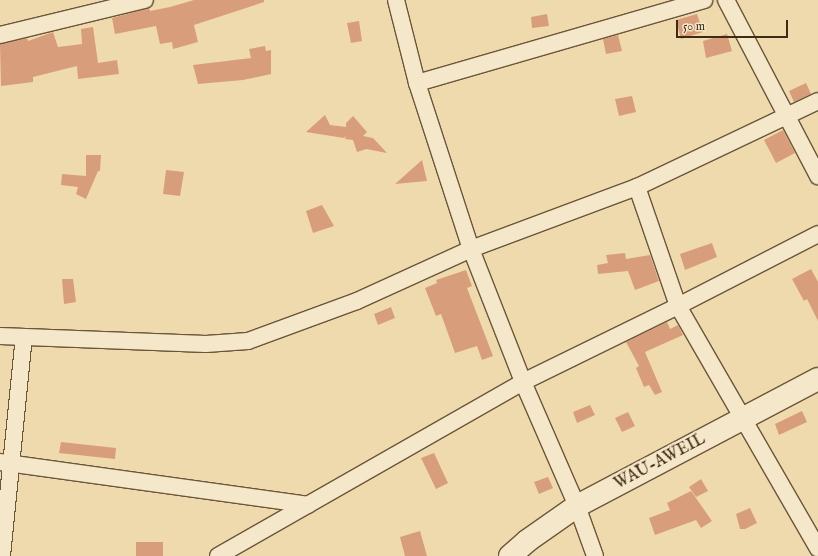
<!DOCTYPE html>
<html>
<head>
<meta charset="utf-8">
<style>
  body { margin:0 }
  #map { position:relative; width:818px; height:556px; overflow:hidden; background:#efdaae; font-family:"IM FELL English",serif }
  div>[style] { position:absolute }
  .building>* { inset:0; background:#d89e7c }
  .roads { filter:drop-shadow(1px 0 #6b5639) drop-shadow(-1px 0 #6b5639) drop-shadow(0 1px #6b5639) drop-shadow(0 -1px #6b5639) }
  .street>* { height:16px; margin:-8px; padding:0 8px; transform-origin:8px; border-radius:8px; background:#f5e7ca }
  .secondary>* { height:22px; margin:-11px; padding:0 11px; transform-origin:11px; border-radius:11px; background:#f5e7ca }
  span { translate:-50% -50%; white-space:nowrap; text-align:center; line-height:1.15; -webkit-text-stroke:4px #f5e7ca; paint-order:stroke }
  .street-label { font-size:16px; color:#3f2a12 }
  .scale { position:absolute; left:676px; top:20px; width:112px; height:18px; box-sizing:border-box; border:2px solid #3f2a12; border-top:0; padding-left:5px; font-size:12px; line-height:14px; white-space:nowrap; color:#3f2a12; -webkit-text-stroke:3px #f5e7ca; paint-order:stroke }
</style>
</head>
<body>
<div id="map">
  <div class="building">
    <div style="clip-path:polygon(194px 0,264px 0,264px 2px,194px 25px,198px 42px,173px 49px,172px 42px,160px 44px,156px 26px,115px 34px,112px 18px,149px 8px,150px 11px,170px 7px)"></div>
    <div style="clip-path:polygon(547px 14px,549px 26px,532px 28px,531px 17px)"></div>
    <div style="clip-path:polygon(697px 14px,703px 32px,681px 39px,676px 20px)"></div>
    <div style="clip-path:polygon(359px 21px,362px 41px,351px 43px,347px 23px)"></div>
    <div style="clip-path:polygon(93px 27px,98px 63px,117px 60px,119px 74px,78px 79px,77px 66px,33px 77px,33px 82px,1px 86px,0 44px,27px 38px,28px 41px,53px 32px,58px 47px,82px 44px,81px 29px)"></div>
    <div style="clip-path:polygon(727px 34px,732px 51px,706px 58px,703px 41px)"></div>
    <div style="clip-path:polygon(618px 35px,622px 51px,606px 54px,603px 39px)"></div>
    <div style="clip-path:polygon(265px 46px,266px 51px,271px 50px,271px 74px,243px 80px,198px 84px,193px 65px,251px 58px,249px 49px)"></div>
    <div style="clip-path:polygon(806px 83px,811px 94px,794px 102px,789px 91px)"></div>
    <div style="clip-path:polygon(632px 96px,636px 112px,619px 116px,615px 99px)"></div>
    <div style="clip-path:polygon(325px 115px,330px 125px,346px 127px,346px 123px,353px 116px,367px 132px,363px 136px,373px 138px,387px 153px,366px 149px,357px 152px,353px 140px,345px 139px,346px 136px,344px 138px,306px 132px)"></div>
    <div style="clip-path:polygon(783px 130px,795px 153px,776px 163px,764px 140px)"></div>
    <div style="clip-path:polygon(86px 155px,101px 155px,100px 171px,98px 171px,86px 199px,76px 194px,78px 187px,61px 185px,62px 174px,86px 176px)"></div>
    <div style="clip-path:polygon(422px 160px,427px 181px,395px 184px)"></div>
    <div style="clip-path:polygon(166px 170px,184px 172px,180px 196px,163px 194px)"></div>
    <div style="clip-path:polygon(322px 205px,334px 226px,313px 233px,306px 211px)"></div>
    <div style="clip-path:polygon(712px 243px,717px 257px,685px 270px,680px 254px)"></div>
    <div style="clip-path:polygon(625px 253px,626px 259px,650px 255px,659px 281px,635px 290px,628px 271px,598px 274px,597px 265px,608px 263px,606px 255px)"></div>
    <div style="clip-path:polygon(811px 269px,818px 282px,818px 321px,807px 299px,804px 301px,792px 279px)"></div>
    <div style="clip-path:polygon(466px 270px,472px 286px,467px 288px,493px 356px,482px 360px,477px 346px,455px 353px,441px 314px,436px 316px,425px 288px,437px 283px,436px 280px)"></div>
    <div style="clip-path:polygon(62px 279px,73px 279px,76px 302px,64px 304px)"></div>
    <div style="clip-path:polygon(391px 307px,395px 318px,378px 325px,374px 314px)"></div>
    <div style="clip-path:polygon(667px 322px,670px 329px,678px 325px,683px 335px,645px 352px,662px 392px,655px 395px,649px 385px,644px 387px,636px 368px,639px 366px,626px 342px)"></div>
    <div style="clip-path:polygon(590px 405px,595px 415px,577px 423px,573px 412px)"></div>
    <div style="clip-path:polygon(802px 411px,807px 422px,779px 435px,775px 424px)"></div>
    <div style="clip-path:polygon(628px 412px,635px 426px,622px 432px,615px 418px)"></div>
    <div style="clip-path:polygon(61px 442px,116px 448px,115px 459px,59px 453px)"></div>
    <div style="clip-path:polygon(434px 453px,448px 483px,436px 489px,421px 458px)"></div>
    <div style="clip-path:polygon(548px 477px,553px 488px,539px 494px,534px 482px)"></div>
    <div style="clip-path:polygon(701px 479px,708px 491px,696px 497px,689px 487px)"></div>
    <div style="clip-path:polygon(691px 491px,712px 521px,701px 528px,696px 520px,655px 535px,649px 518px,670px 510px,667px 503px)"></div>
    <div style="clip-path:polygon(750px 508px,757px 523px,745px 529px,740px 529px,736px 514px)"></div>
    <div style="clip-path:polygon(420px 531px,427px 556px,405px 556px,400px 537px)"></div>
    <div style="clip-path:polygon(136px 542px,163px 542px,163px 556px,136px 556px)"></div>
  </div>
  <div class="roads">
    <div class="street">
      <div style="left:396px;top:0;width:86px;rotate:75.8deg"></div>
      <div style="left:417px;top:83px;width:175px;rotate:72deg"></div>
      <div style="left:471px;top:249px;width:143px;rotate:68.6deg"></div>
      <div style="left:523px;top:382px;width:135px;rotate:66.5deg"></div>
      <div style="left:577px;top:506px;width:53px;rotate:70.2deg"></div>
      <div style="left:726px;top:0;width:199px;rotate:62.4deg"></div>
      <div style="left:0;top:35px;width:149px;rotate:-13.6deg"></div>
      <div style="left:417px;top:83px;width:299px;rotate:-16.1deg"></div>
      <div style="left:637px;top:187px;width:126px;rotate:71deg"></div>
      <div style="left:678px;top:306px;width:280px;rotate:60deg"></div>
      <div style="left:0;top:336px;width:206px;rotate:2.2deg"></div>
      <div style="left:206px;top:344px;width:42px;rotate:-4.1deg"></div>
      <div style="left:248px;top:341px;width:116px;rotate:-20.2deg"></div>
      <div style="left:357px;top:301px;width:125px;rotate:-24.5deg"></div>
      <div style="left:471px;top:249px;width:177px;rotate:-20.5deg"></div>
      <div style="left:637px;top:187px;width:200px;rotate:-25.4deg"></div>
      <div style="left:0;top:462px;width:311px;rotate:7.9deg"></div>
      <div style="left:2px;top:556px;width:220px;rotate:-84.3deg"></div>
      <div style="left:218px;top:556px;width:351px;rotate:-29.7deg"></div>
      <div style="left:523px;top:382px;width:173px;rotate:-26.1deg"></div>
      <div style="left:678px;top:306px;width:157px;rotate:-27.2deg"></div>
    </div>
    <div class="secondary">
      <div style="left:510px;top:556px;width:23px;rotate:-41deg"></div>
      <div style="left:527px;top:541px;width:61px;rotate:-35deg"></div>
      <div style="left:577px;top:506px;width:272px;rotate:-27.8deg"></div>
    </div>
  </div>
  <div class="street-label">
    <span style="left:660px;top:462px;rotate:-28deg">WAU-AWEIL</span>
  </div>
  <div class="scale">50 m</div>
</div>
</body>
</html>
